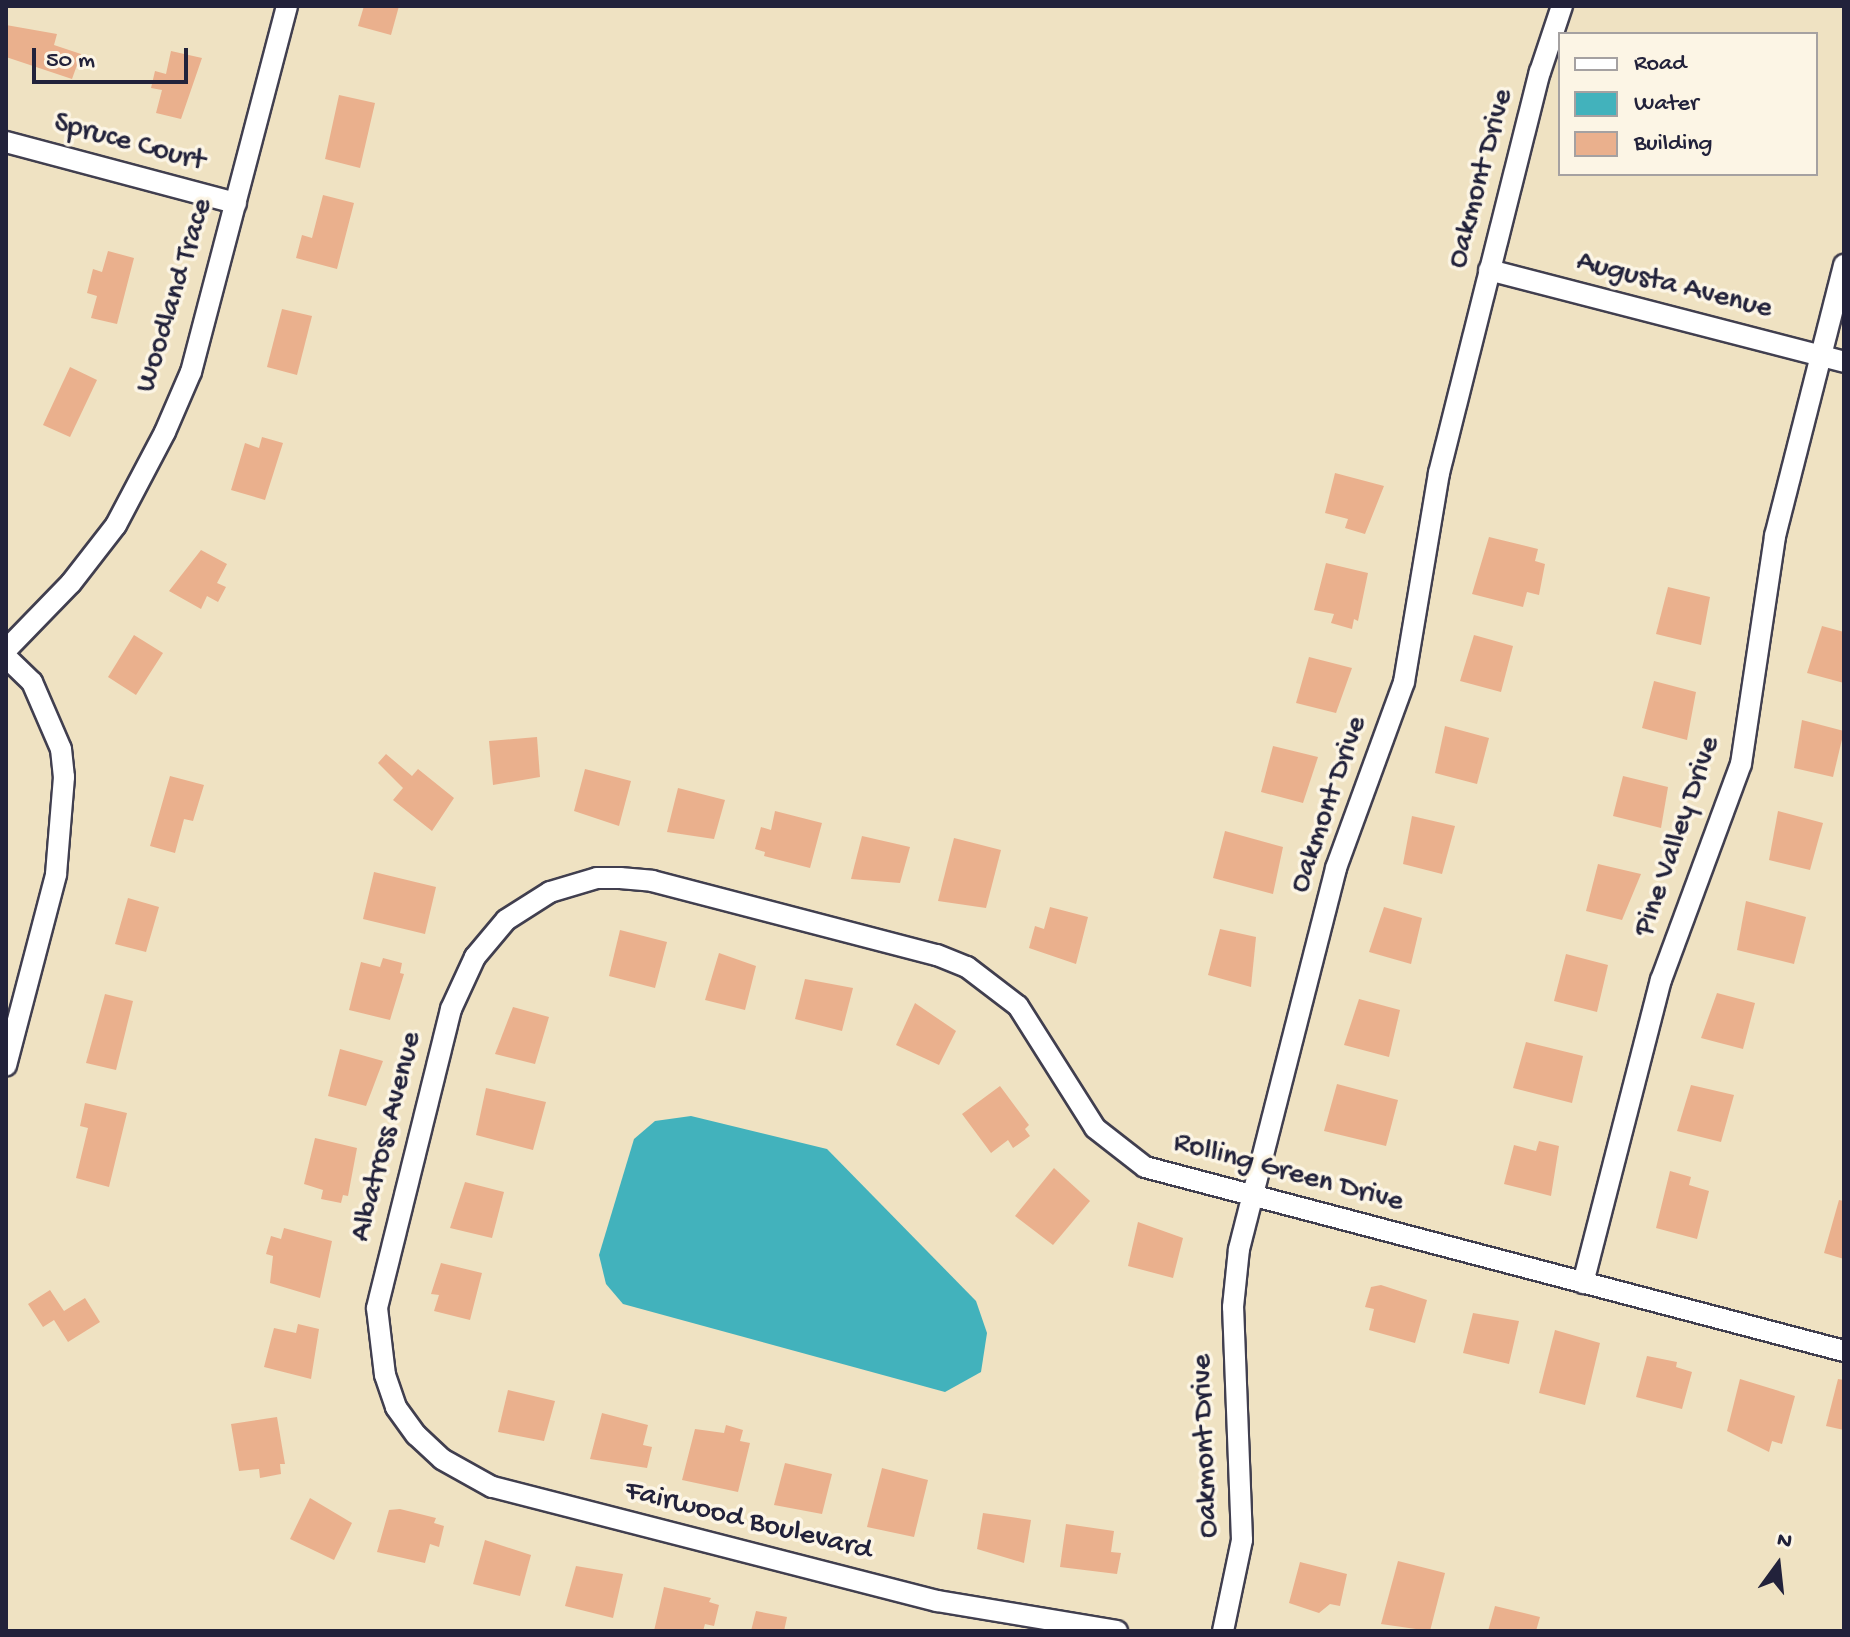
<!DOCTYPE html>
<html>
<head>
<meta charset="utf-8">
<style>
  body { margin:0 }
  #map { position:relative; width:1850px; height:1637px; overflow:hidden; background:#efe2c2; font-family:"Gochi Hand",sans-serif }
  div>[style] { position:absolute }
  .water>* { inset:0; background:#42b2bc }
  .building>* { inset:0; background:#eab08d }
  .roads { filter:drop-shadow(2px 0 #413f4f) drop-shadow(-2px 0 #413f4f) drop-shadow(0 2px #413f4f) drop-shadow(0 -2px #413f4f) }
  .street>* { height:20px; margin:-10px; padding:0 10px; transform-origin:10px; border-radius:10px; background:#fff }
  span { translate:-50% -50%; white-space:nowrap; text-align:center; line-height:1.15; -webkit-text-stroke:7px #fcf5e5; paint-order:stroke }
  .street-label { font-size:30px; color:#22223b }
  .frame { position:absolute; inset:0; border:8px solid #22223b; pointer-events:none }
  .legend { position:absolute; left:1558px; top:32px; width:260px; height:144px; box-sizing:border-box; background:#fcf5e5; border:2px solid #a5a1a1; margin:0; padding:10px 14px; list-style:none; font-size:24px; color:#22223b }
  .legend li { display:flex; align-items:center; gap:16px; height:40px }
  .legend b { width:40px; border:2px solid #a5a1a1 }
  .north { position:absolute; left:1738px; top:1525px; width:80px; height:80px; -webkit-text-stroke:6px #fcf5e5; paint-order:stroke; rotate:15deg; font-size:22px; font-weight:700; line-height:32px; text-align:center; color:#22223b }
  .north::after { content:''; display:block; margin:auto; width:28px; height:36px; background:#22223b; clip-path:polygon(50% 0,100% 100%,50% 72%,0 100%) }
  .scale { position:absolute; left:32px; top:48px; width:156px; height:36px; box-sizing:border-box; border:4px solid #22223b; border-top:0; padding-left:10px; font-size:24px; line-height:28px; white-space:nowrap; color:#22223b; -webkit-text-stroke:6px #fcf5e5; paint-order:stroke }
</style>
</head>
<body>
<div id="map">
  <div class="water">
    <div style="clip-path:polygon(691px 1116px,827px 1149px,976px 1301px,987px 1333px,981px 1372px,945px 1392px,623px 1304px,606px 1284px,599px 1255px,634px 1139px,655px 1121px)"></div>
  </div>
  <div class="building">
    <div style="clip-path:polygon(364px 6px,399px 6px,391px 35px,358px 26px)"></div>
    <div style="clip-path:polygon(6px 25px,57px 34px,54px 45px,81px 54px,72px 79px,6px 57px)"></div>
    <div style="clip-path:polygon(171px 51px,202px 58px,181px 119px,156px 113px,162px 90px,151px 88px,155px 71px,166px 74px)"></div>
    <div style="clip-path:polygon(339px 95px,375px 103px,360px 168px,325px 159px)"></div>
    <div style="clip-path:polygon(323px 195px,354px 203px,337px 269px,296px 258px,302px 235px,312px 238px)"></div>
    <div style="clip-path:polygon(108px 251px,134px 258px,117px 324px,91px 318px,97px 296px,87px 293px,93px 269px,102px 272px)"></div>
    <div style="clip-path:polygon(282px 309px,312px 316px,297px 375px,267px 367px)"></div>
    <div style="clip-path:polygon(70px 367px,97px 380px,70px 437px,43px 425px)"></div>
    <div style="clip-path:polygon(262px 437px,283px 443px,265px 500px,231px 490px,245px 443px,259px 448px)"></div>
    <div style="clip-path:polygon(1335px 473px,1384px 486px,1365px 534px,1345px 528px,1348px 519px,1325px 513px)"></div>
    <div style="clip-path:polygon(1489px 537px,1538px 549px,1535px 561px,1545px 564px,1539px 595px,1527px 592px,1523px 607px,1472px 594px)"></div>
    <div style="clip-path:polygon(201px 550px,227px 564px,217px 583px,226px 587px,218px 602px,207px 596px,201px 609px,169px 591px)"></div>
    <div style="clip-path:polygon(1326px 563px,1368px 573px,1358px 621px,1354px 619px,1352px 629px,1331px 623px,1334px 614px,1314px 610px)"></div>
    <div style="clip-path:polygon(1668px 587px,1710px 597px,1701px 645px,1656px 634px)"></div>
    <div style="clip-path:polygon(1822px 626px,1844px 632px,1844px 683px,1807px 673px)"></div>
    <div style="clip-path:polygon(134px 635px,163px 653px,136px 695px,108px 677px)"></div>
    <div style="clip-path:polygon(1474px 635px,1513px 646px,1501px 692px,1460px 681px)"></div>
    <div style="clip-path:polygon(1309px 657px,1352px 668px,1336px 713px,1296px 703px)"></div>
    <div style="clip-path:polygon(1654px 681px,1696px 692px,1687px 740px,1642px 728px)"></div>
    <div style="clip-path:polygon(1802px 720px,1844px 731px,1833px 777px,1794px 768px)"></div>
    <div style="clip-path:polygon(1445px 726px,1489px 738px,1477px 784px,1435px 773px)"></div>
    <div style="clip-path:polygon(537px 737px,540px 777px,493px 785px,489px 741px)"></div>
    <div style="clip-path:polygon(1273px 746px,1318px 757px,1303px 803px,1261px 792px)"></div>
    <div style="clip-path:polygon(386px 754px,412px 776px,418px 769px,454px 798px,432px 831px,393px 800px,403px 788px,378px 763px)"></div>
    <div style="clip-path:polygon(585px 769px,631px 781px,619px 826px,574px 811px)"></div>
    <div style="clip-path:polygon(170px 776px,204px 785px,193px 821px,184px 819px,175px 853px,150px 846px)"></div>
    <div style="clip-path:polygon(1623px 776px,1668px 787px,1661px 828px,1613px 816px)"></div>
    <div style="clip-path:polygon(678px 788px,725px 800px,714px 839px,667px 832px)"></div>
    <div style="clip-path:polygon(775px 811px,822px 823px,810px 868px,764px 856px,765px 852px,755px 849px,761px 827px,771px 830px)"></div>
    <div style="clip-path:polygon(1778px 811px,1823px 823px,1810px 870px,1769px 860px)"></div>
    <div style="clip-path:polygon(1412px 816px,1455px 826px,1442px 874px,1403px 864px)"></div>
    <div style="clip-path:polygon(1225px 831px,1283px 847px,1273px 894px,1213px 878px)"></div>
    <div style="clip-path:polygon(862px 836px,910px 847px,900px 883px,851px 879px)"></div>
    <div style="clip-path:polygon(954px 838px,1001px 850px,986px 908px,938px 901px)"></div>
    <div style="clip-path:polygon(1598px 864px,1641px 874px,1622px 920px,1586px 911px)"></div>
    <div style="clip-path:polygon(374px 872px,436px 887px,425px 934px,363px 919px)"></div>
    <div style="clip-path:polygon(128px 898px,159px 907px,146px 952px,115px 944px)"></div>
    <div style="clip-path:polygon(1746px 901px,1806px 917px,1794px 964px,1737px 950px)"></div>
    <div style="clip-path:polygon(1050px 907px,1088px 917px,1076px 964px,1029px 948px,1035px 926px,1044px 929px)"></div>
    <div style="clip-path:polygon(1384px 907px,1422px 918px,1411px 964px,1369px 952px)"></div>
    <div style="clip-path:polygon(1220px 929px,1256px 937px,1251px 987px,1208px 975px)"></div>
    <div style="clip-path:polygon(620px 930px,667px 942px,655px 988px,609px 976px)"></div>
    <div style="clip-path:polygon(719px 953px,756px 966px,745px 1010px,705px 1000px)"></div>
    <div style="clip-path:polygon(1566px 954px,1608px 965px,1597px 1012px,1554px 1001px)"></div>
    <div style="clip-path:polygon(383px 958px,402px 963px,400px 973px,404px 974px,390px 1020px,349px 1010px,361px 962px,380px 967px)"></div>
    <div style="clip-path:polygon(805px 979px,853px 988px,842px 1031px,795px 1019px)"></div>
    <div style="clip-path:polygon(1717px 993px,1755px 1003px,1743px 1049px,1701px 1038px)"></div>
    <div style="clip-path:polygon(105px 994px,133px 1001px,116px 1070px,86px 1063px)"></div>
    <div style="clip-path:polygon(1359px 999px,1400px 1010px,1389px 1057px,1344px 1045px)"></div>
    <div style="clip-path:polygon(915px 1003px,956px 1031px,939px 1065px,896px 1045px)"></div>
    <div style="clip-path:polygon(513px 1007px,549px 1017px,535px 1064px,495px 1054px)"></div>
    <div style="clip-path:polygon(1526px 1042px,1583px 1056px,1572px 1103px,1513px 1088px)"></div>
    <div style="clip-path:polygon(340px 1049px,383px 1061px,366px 1106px,328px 1096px)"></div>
    <div style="clip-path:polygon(1337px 1084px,1398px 1100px,1386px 1146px,1324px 1131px)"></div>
    <div style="clip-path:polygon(1691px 1085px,1734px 1095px,1721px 1142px,1677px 1131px)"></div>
    <div style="clip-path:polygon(1000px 1086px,1029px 1125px,1025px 1129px,1030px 1136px,1013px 1148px,1008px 1140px,991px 1153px,962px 1114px)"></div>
    <div style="clip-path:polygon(486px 1088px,546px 1102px,533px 1150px,476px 1135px)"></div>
    <div style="clip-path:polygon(85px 1103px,127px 1113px,109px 1187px,76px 1178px,88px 1128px,80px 1126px)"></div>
    <div style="clip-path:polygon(315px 1138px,357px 1148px,348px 1196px,343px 1195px,341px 1203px,321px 1199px,323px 1190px,304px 1184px)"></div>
    <div style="clip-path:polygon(1539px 1141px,1559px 1146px,1551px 1196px,1504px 1184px,1514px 1145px,1536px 1151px)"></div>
    <div style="clip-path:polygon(1054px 1168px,1090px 1201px,1053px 1245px,1015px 1216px)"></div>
    <div style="clip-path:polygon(1670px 1171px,1691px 1177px,1689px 1185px,1709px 1191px,1697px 1239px,1656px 1228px)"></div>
    <div style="clip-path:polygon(465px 1182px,504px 1192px,492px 1238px,450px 1228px)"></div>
    <div style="clip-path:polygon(1839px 1200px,1844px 1201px,1844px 1259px,1824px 1253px)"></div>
    <div style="clip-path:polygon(1138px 1222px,1183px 1238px,1173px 1278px,1128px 1266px)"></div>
    <div style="clip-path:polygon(284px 1228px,332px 1241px,320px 1298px,270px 1283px,273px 1256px,266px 1254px,271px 1236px,281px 1239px)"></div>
    <div style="clip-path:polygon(441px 1263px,482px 1273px,470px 1320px,434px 1311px,439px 1295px,431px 1294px)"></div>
    <div style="clip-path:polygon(1381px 1285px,1427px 1300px,1415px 1343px,1369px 1330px,1374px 1309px,1365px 1307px,1371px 1287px)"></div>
    <div style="clip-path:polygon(50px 1290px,64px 1311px,85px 1298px,100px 1322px,68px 1342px,54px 1320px,43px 1327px,28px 1304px)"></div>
    <div style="clip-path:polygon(1473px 1313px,1519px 1321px,1509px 1364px,1463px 1353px)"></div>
    <div style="clip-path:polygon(298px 1324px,319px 1329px,311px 1379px,264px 1367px,274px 1328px,296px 1333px)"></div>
    <div style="clip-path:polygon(1555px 1330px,1600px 1343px,1585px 1405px,1539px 1393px)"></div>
    <div style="clip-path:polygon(1647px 1356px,1677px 1362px,1676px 1367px,1692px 1372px,1682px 1409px,1636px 1397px)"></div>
    <div style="clip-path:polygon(1740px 1379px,1795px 1396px,1782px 1444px,1772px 1441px,1769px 1452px,1727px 1431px)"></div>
    <div style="clip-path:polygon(1838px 1379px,1844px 1380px,1844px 1430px,1826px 1426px)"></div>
    <div style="clip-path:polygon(508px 1390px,555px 1401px,544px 1441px,498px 1432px)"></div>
    <div style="clip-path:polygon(602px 1413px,648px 1425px,643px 1445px,652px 1447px,647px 1468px,590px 1459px)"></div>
    <div style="clip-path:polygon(277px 1417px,285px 1464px,280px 1464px,281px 1474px,260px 1478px,259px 1469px,239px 1471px,231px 1424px)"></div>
    <div style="clip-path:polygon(726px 1425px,743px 1430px,740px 1441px,750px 1443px,738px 1492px,682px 1480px,695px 1429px,724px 1433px)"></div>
    <div style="clip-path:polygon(785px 1463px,832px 1474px,822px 1514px,774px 1505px)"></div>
    <div style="clip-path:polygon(882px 1468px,928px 1480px,914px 1537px,867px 1527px)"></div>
    <div style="clip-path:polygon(310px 1498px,352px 1523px,334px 1560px,290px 1539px)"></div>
    <div style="clip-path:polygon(400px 1509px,436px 1518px,434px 1523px,444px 1526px,439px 1547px,430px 1544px,425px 1563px,377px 1552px,389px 1510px)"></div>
    <div style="clip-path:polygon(983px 1513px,1031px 1520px,1024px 1563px,977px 1549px)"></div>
    <div style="clip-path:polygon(1066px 1524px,1114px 1531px,1111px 1552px,1121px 1553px,1117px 1574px,1060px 1567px)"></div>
    <div style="clip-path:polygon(485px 1540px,531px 1555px,520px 1596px,473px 1584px)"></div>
    <div style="clip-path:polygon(1398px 1561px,1445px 1573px,1430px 1631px,1381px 1624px)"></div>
    <div style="clip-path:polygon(1300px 1562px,1347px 1574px,1340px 1606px,1330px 1604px,1319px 1613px,1289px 1603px)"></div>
    <div style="clip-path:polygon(576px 1566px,623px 1574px,613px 1618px,565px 1606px)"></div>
    <div style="clip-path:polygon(664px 1587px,711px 1598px,709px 1602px,719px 1605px,714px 1626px,705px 1624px,703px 1631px,654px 1631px)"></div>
    <div style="clip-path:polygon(1495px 1606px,1540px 1617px,1536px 1631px,1488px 1631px)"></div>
    <div style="clip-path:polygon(756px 1611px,787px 1617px,784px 1631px,751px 1631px)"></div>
  </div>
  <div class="roads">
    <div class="street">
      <div style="left:6px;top:142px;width:238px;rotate:14.9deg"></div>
      <div style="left:1489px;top:270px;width:367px;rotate:14.5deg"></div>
      <div style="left:6px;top:650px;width:93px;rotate:-45.9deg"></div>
      <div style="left:71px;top:583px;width:73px;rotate:-52.2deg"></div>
      <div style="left:116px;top:525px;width:105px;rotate:-62.2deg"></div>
      <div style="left:165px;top:432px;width:65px;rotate:-66.6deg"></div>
      <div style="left:191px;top:372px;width:378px;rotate:-75.3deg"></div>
      <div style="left:6px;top:657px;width:36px;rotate:44deg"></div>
      <div style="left:32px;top:682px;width:73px;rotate:66.6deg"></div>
      <div style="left:61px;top:749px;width:28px;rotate:84deg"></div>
      <div style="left:64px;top:777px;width:98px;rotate:94.7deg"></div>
      <div style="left:56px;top:875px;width:197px;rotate:104.7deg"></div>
      <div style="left:1583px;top:1283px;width:313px;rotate:-75.6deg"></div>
      <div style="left:1661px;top:980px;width:230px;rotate:-69.7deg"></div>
      <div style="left:1741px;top:764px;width:231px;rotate:-81.5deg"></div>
      <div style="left:1775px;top:536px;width:280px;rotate:-75.7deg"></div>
      <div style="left:1117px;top:1631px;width:182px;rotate:-170.5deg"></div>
      <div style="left:937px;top:1601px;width:459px;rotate:-165.6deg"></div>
      <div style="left:492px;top:1487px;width:57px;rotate:-150.8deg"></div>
      <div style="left:442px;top:1459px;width:35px;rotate:-137deg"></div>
      <div style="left:416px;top:1435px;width:34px;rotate:-126deg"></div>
      <div style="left:396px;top:1407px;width:34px;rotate:-109deg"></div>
      <div style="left:385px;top:1375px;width:67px;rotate:-96.8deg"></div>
      <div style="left:377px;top:1308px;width:308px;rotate:-76.1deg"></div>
      <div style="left:451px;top:1009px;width:57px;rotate:-65.2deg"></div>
      <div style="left:475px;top:957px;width:48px;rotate:-50deg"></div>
      <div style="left:506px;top:920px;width:52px;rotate:-32.5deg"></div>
      <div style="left:550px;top:892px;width:49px;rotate:-16.6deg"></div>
      <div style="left:597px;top:878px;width:23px"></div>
      <div style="left:620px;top:878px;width:32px;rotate:5deg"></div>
      <div style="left:652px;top:881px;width:294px;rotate:14.6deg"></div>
      <div style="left:937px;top:955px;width:32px;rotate:22deg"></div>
      <div style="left:967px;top:967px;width:64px;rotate:37.4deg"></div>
      <div style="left:1018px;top:1006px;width:144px;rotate:57.7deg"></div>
      <div style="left:1095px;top:1128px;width:63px;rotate:38deg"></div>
      <div style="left:1145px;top:1167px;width:723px;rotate:14.75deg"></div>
      <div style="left:1223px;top:1631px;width:93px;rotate:-78.2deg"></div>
      <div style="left:1242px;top:1540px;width:233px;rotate:-92.2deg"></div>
      <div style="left:1233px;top:1307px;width:58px;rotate:-84.1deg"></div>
      <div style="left:1239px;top:1249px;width:393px;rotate:-75.7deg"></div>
      <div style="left:1336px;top:868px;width:198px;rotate:-69.9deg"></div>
      <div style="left:1404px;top:682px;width:212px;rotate:-80.5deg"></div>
      <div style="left:1439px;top:473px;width:414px;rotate:-75.9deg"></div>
      <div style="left:1540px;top:72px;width:70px;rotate:-71.6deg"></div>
    </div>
  </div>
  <div class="street-label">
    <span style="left:129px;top:144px;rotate:15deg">Spruce Court</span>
    <span style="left:1482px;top:179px;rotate:-75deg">Oakmont Drive</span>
    <span style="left:1674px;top:287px;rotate:14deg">Augusta Avenue</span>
    <span style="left:176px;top:296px;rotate:-73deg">Woodland Trace</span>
    <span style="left:1330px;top:805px;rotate:-71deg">Oakmont Drive</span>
    <span style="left:1679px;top:837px;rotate:-71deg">Pine Valley Drive</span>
    <span style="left:388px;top:1137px;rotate:-76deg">Albatross Avenue</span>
    <span style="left:1288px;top:1174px;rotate:15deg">Rolling Green Drive</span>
    <span style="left:1207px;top:1446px;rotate:-92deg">Oakmont Drive</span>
    <span style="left:748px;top:1522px;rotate:14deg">Fairwood Boulevard</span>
  </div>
  <div class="frame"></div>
  <ul class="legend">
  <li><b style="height:10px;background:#fff"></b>Road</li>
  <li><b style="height:22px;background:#42b2bc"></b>Water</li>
  <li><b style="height:22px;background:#eab08d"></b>Building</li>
  </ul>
  <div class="north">N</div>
  <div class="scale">50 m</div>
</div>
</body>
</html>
